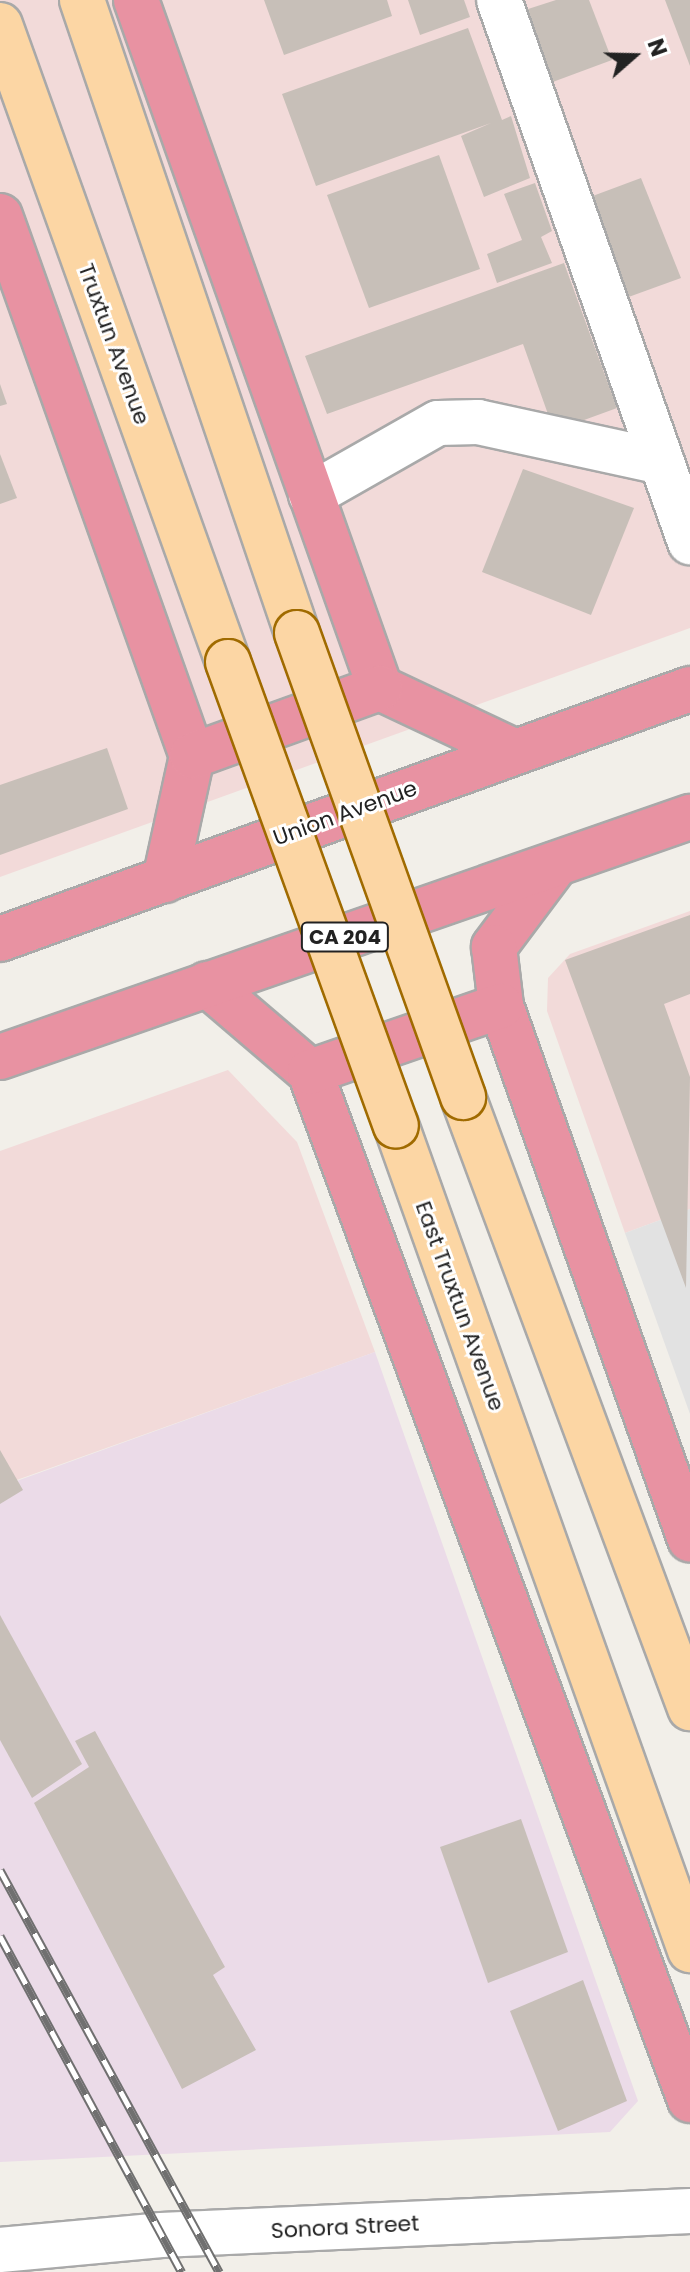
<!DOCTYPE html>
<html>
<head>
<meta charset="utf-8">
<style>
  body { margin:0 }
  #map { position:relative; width:690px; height:2272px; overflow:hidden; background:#f2efe9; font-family:Poppins,sans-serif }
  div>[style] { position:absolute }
  .commercial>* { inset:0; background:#f2dad9 }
  .industrial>* { inset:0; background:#ebdbe8 }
  .parking>* { inset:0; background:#e2e2e2 }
  .building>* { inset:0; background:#c7bfb8 }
  .roads { filter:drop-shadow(2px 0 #a9a9a9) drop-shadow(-2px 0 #a9a9a9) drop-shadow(0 2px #a9a9a9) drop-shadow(0 -2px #a9a9a9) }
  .minor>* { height:44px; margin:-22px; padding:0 22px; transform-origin:22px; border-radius:22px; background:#fff }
  .major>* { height:44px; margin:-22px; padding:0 22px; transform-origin:22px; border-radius:22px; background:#fcd6a4 }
  .highway>* { height:44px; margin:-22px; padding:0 22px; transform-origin:22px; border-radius:22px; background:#e892a2 }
  .rail>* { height:9px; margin-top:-4.5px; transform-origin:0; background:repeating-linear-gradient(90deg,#fff 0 18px,#707070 0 36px); box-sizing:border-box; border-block:2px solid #707070 }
  .bridges { filter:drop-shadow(2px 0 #a06b00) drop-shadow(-2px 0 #a06b00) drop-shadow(0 2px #a06b00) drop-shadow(0 -2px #a06b00) }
  .major-bridge>* { height:44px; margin:-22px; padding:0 22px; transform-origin:22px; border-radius:22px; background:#fcd6a4 }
  span { translate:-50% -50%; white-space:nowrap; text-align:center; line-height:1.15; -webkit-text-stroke:6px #fff; paint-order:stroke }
  .shield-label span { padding:2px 6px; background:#fff; border:2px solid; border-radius:6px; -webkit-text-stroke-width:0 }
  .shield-label { font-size:20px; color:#222; font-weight:700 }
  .street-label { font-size:22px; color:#222 }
  .north { position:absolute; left:594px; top:16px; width:80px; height:80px; -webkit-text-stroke:6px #fff; paint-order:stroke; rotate:70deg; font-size:22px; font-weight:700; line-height:32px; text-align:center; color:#222 }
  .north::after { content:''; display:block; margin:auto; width:28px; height:36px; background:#222; clip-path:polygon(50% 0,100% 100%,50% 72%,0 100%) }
</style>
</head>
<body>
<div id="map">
  <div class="commercial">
    <div style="clip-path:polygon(0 0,690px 0,690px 628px,0 877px)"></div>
    <div style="clip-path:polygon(690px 911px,690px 1209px,625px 1233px,547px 1011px,548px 978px,570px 954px)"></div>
    <div style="clip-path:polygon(228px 1070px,297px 1142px,375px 1352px,0 1486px,0 1151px)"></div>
  </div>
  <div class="industrial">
    <div style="clip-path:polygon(375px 1352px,638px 2101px,610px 2132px,0 2162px,0 1487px)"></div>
  </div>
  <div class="parking">
    <div style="clip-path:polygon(690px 1209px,690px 1414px,625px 1233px)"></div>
  </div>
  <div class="building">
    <div style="clip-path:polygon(264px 0,387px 0,392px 16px,284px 55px)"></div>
    <div style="clip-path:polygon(408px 0,464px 0,470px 17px,420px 35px)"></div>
    <div style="clip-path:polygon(556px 0,589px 0,612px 60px,550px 83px,525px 10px)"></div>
    <div style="clip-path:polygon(665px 0,690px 0,690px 66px)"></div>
    <div style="clip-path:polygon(468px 28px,502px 120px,511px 116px,530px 178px,484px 197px,461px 136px,491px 123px,316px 186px,282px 94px)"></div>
    <div style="clip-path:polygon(439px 155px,480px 269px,369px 308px,327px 195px)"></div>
    <div style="clip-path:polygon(641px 178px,681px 278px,623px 299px,582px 200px)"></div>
    <div style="clip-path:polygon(535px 183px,552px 231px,541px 237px,552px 263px,497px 283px,487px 254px,522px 240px,504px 194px)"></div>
    <div style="clip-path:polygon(564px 263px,617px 408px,554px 431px,523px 344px,327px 414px,305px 356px)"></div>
    <div style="clip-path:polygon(0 384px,7px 404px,0 406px)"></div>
    <div style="clip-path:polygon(0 454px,17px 498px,0 504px)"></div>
    <div style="clip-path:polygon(523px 469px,634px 508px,591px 615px,482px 572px)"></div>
    <div style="clip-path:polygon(107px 748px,128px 809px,0 855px,0 785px)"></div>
    <div style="clip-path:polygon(690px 915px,690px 994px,664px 1004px,690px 1077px,686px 1288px,565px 960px)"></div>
    <div style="clip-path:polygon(0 1450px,23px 1490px,0 1504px)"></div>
    <div style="clip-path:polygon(0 1615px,82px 1764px,32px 1798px,0 1740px)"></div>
    <div style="clip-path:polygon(95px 1731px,225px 1967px,213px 1975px,256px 2050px,182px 2089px,34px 1803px,89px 1767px,75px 1741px)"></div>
    <div style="clip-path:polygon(521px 1819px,568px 1952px,488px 1983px,440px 1847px)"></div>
    <div style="clip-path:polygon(583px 1980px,627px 2101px,558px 2131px,510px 2011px)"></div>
  </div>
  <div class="roads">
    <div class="minor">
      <div style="left:499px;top:0;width:575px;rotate:70.59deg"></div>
      <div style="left:311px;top:495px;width:146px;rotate:-29.6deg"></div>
      <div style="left:438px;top:423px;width:40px;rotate:-1.4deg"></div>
      <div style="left:478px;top:422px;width:188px;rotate:12.3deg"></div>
      <div style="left:0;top:2250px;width:162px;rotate:-5.3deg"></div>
      <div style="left:161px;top:2235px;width:530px;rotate:-2.6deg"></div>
    </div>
    <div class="major">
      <div style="left:82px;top:0;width:669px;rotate:71.24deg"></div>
      <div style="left:0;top:25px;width:677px;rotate:70.31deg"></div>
      <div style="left:463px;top:1097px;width:652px;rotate:69.62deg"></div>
      <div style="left:396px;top:1125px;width:876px;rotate:70.39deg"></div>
    </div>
    <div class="highway">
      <div style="left:136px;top:0;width:730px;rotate:70.47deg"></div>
      <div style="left:380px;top:688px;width:147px;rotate:25.3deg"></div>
      <div style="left:0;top:216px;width:573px;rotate:70.43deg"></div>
      <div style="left:192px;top:756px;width:127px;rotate:102.3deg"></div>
      <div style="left:192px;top:756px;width:200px;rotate:-19.9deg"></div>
      <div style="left:556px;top:864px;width:104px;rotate:126.8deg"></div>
      <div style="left:494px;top:947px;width:59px;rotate:83.2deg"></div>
      <div style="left:501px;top:1006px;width:566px;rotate:70.48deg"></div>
      <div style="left:0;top:939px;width:734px;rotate:-19.92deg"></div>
      <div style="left:207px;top:984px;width:135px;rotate:40.5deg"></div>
      <div style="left:310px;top:1072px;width:1096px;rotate:69.71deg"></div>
      <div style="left:0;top:1057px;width:731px;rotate:-19.18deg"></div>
      <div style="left:310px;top:1072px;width:202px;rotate:-19.1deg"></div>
    </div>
  </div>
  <div class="rail">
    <div style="left:0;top:1870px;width:458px;rotate:61.4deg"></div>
    <div style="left:0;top:1936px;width:382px;rotate:61.6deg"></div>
  </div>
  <div class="bridges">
    <div class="major-bridge">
      <div style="left:297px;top:633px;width:493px;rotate:70.3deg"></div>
      <div style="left:228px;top:662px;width:493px;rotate:70.1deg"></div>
    </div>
  </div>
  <div class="shield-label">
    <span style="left:345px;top:937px">CA 204</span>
  </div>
  <div class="street-label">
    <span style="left:114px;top:344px;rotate:70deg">Truxtun Avenue</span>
    <span style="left:345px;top:813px;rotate:-20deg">Union Avenue</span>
    <span style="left:460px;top:1306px;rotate:70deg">East Truxtun Avenue</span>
    <span style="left:345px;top:2227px;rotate:-3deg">Sonora Street</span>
  </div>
  <div class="north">N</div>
</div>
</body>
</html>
